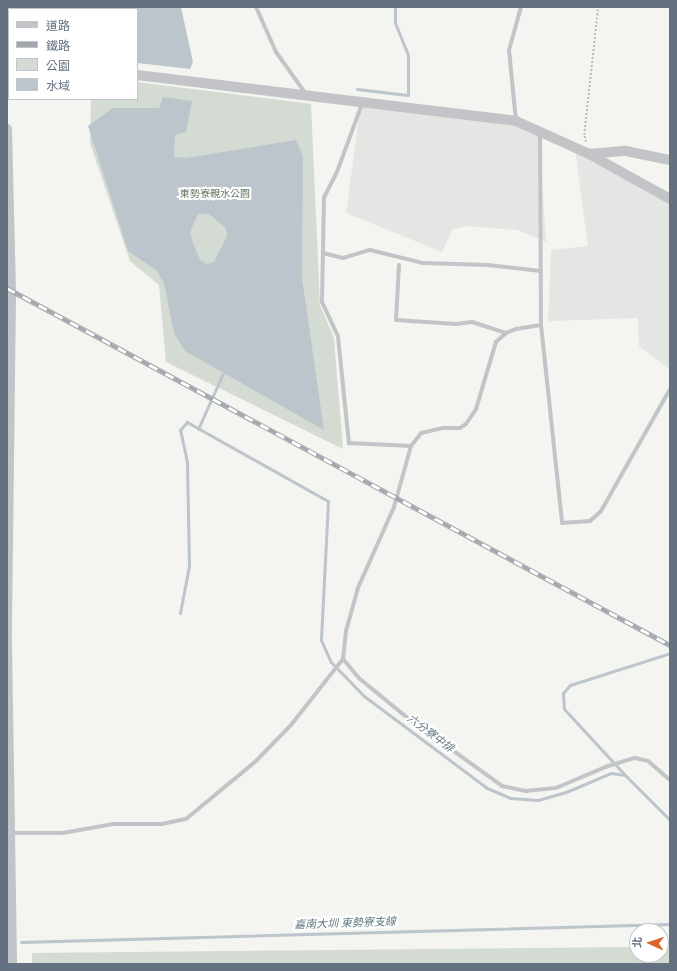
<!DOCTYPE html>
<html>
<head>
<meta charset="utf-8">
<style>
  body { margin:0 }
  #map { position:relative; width:677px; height:971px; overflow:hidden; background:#f4f4f0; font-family:Raleway,"Noto Sans TC",sans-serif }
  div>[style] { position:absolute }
  .built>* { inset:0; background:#e4e6e4 }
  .green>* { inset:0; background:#d4dbd2 }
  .water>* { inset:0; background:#bdc5cc }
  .stream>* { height:3px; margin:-1.5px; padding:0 1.5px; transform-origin:1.5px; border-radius:1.5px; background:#bdc5cc }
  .path>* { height:1.5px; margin-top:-0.75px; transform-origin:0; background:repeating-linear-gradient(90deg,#b9bbbd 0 2px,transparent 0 4px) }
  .service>* { height:4px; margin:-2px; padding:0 2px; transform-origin:2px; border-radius:2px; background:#c2c4c8 }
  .tertiary>* { height:10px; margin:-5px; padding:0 5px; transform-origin:5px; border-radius:5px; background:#c2c4c8 }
  .rail>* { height:4.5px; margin-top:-2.25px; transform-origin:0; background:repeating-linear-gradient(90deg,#fff 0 9px,#a2a7ad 0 18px); box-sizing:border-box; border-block:1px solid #a2a7ad }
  span { translate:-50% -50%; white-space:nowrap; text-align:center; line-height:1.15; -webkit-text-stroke:4px #fff; paint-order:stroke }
  .park-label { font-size:10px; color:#657863 }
  .water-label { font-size:11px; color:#647985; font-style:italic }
  .frame { position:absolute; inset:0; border:8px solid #647181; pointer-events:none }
  .legend { position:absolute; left:8px; top:8px; width:130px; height:92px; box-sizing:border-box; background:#fff; border:1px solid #c1c6cd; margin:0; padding:5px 7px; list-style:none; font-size:12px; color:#647181 }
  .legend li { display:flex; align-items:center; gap:8px; height:20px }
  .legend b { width:20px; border:1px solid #c1c6cd }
  .north { position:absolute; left:629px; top:923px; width:40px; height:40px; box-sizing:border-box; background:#fff; border:1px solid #c1c6cd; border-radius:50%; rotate:273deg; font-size:11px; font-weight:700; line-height:16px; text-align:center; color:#647181 }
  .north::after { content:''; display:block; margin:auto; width:14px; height:18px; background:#dd6427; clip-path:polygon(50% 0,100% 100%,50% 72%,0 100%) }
</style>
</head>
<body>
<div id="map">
  <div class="built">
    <div style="clip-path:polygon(361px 103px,490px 117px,539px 131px,546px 242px,517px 230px,468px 226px,453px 229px,442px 252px,346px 213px)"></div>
    <div style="clip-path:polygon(575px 149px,670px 202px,670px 370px,639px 346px,638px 318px,548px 321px,551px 250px,588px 246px)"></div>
  </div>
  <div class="green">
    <div style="clip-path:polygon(137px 82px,311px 104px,320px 305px,334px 338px,343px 449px,166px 362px,159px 285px,130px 261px,90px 143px,91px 99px,137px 99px)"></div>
    <div style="clip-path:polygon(637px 947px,637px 955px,661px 955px,661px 947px,670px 947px,670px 964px,32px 964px,32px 953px)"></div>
  </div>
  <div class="water">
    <div style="clip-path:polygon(129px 7px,181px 7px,193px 62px,190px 69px,137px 63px,137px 9px,129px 9px)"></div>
    <div style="clip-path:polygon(evenodd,163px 97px,192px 101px,186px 132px,175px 135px,174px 157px,186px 158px,296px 140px,303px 156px,302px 278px,324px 430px,185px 351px,174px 333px,164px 283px,157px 271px,128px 251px,88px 126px,113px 108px,159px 108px,163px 97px,198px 214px,209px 214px,226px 228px,227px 236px,214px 262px,206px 264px,200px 260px,192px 240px,190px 232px,198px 214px)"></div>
  </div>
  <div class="stream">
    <div style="left:357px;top:89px;width:51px;rotate:6.7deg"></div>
    <div style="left:408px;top:95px;width:40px;rotate:-90deg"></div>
    <div style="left:408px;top:55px;width:35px;rotate:-112deg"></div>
    <div style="left:395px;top:23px;width:16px;rotate:-90deg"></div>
    <div style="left:198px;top:429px;width:61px;rotate:-65.9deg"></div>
    <div style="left:180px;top:613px;width:48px;rotate:-79.2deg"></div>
    <div style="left:189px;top:566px;width:104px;rotate:-91.1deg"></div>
    <div style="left:187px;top:462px;width:33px;rotate:-102deg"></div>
    <div style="left:180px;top:430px;width:11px;rotate:-49deg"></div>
    <div style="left:187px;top:422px;width:162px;rotate:29.3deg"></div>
    <div style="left:328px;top:501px;width:139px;rotate:92.9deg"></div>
    <div style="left:321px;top:640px;width:24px;rotate:66deg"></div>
    <div style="left:331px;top:662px;width:47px;rotate:45.9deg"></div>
    <div style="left:364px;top:696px;width:154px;rotate:36.8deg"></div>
    <div style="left:487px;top:788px;width:25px;rotate:23deg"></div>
    <div style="left:510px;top:798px;width:28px;rotate:4deg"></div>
    <div style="left:538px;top:800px;width:29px;rotate:-16deg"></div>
    <div style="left:566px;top:792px;width:49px;rotate:-22.9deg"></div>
    <div style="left:611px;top:773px;width:14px;rotate:8deg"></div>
    <div style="left:625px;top:775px;width:64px;rotate:45deg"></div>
    <div style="left:625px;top:775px;width:90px;rotate:-132.7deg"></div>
    <div style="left:564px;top:709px;width:16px;rotate:-94deg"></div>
    <div style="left:563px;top:693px;width:11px;rotate:-49deg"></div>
    <div style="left:570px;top:685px;width:105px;rotate:-17.7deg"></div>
    <div style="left:21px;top:942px;width:649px;rotate:-1.59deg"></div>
  </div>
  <div class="path">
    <div style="left:586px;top:142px;width:7px;rotate:-106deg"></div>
    <div style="left:584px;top:135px;width:129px;rotate:-83.8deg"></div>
  </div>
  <div class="service">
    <div style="left:256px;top:7px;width:49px;rotate:66deg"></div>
    <div style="left:276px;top:52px;width:52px;rotate:54.5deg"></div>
    <div style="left:362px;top:104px;width:72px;rotate:110.2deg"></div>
    <div style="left:337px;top:172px;width:28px;rotate:117deg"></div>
    <div style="left:324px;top:197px;width:105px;rotate:91.1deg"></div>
    <div style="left:322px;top:302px;width:38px;rotate:65deg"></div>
    <div style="left:338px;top:337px;width:107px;rotate:84.1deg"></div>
    <div style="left:349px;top:443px;width:62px;rotate:2.8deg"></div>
    <div style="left:411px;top:446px;width:16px;rotate:-52deg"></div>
    <div style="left:421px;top:433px;width:23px;rotate:-13deg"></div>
    <div style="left:443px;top:428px;width:17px"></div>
    <div style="left:460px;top:428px;width:7px;rotate:-34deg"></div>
    <div style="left:466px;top:424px;width:18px;rotate:-56deg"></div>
    <div style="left:476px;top:409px;width:70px;rotate:-73.4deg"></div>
    <div style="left:496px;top:342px;width:13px;rotate:-42deg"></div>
    <div style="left:506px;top:333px;width:11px;rotate:-22deg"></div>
    <div style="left:516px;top:329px;width:25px;rotate:-9deg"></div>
    <div style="left:516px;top:121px;width:71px;rotate:-95.6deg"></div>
    <div style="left:509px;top:50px;width:45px;rotate:-74.4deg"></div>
    <div style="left:540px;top:133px;width:192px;rotate:89.7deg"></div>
    <div style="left:541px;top:325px;width:199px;rotate:83.9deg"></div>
    <div style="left:562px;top:523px;width:28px;rotate:-4deg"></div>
    <div style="left:590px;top:521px;width:15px;rotate:-42deg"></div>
    <div style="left:601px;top:511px;width:140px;rotate:-60.5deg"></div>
    <div style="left:323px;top:253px;width:21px;rotate:14deg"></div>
    <div style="left:343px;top:258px;width:28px;rotate:-17deg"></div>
    <div style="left:370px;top:250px;width:55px;rotate:13.8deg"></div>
    <div style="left:423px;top:263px;width:65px;rotate:1.8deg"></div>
    <div style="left:488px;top:265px;width:53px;rotate:6.5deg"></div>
    <div style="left:399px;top:265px;width:55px;rotate:93.1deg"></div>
    <div style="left:396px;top:320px;width:60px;rotate:3.8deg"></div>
    <div style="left:456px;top:324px;width:16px;rotate:-7deg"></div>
    <div style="left:472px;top:322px;width:36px;rotate:18deg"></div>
    <div style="left:411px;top:446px;width:63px;rotate:105.6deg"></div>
    <div style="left:394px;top:507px;width:89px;rotate:114deg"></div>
    <div style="left:358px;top:588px;width:45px;rotate:105.6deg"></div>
    <div style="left:346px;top:631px;width:28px;rotate:96deg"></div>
    <div style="left:343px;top:659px;width:26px;rotate:50deg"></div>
    <div style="left:360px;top:679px;width:57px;rotate:39.3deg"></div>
    <div style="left:404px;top:715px;width:121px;rotate:35.9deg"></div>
    <div style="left:502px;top:786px;width:25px;rotate:12deg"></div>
    <div style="left:526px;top:791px;width:30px;rotate:-6deg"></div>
    <div style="left:556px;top:788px;width:56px;rotate:-22.9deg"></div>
    <div style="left:608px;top:766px;width:28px;rotate:-17deg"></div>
    <div style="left:635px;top:758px;width:13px;rotate:13deg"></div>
    <div style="left:648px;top:761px;width:29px;rotate:41deg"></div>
    <div style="left:10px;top:833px;width:53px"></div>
    <div style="left:63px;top:833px;width:51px;rotate:-10.2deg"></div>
    <div style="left:113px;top:824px;width:49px"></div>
    <div style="left:162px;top:824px;width:25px;rotate:-12deg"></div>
    <div style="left:186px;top:819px;width:91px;rotate:-39.6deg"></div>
    <div style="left:256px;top:761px;width:50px;rotate:-45.8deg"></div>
    <div style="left:291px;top:725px;width:84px;rotate:-51.8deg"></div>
  </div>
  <div class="tertiary">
    <div style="left:7px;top:57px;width:2px"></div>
    <div style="left:137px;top:75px;width:382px;rotate:6.9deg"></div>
    <div style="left:516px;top:121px;width:80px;rotate:24.3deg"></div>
    <div style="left:589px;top:154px;width:93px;rotate:29.1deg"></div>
    <div style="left:7px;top:129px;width:167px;rotate:88.6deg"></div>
    <div style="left:11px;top:296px;width:346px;rotate:90.7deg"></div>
    <div style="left:7px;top:642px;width:322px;rotate:89.1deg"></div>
    <div style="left:589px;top:154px;width:37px;rotate:-5deg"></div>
    <div style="left:626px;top:151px;width:45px;rotate:11.6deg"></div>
  </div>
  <div class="rail">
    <div style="left:7px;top:288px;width:753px;rotate:28.3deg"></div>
  </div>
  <div class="park-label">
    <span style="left:215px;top:194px">東勢寮親水公園</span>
  </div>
  <div class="water-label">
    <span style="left:430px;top:734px;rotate:37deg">六分寮中排</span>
    <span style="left:345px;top:924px;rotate:-2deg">嘉南大圳 東勢寮支線</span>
  </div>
  <div class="frame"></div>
  <ul class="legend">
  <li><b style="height:5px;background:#c2c4c8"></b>道路</li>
  <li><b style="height:5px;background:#a2a7ad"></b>鐵路</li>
  <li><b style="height:11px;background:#d4dbd2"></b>公園</li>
  <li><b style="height:11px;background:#bdc5cc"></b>水域</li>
  </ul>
  <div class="north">北</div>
</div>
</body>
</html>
